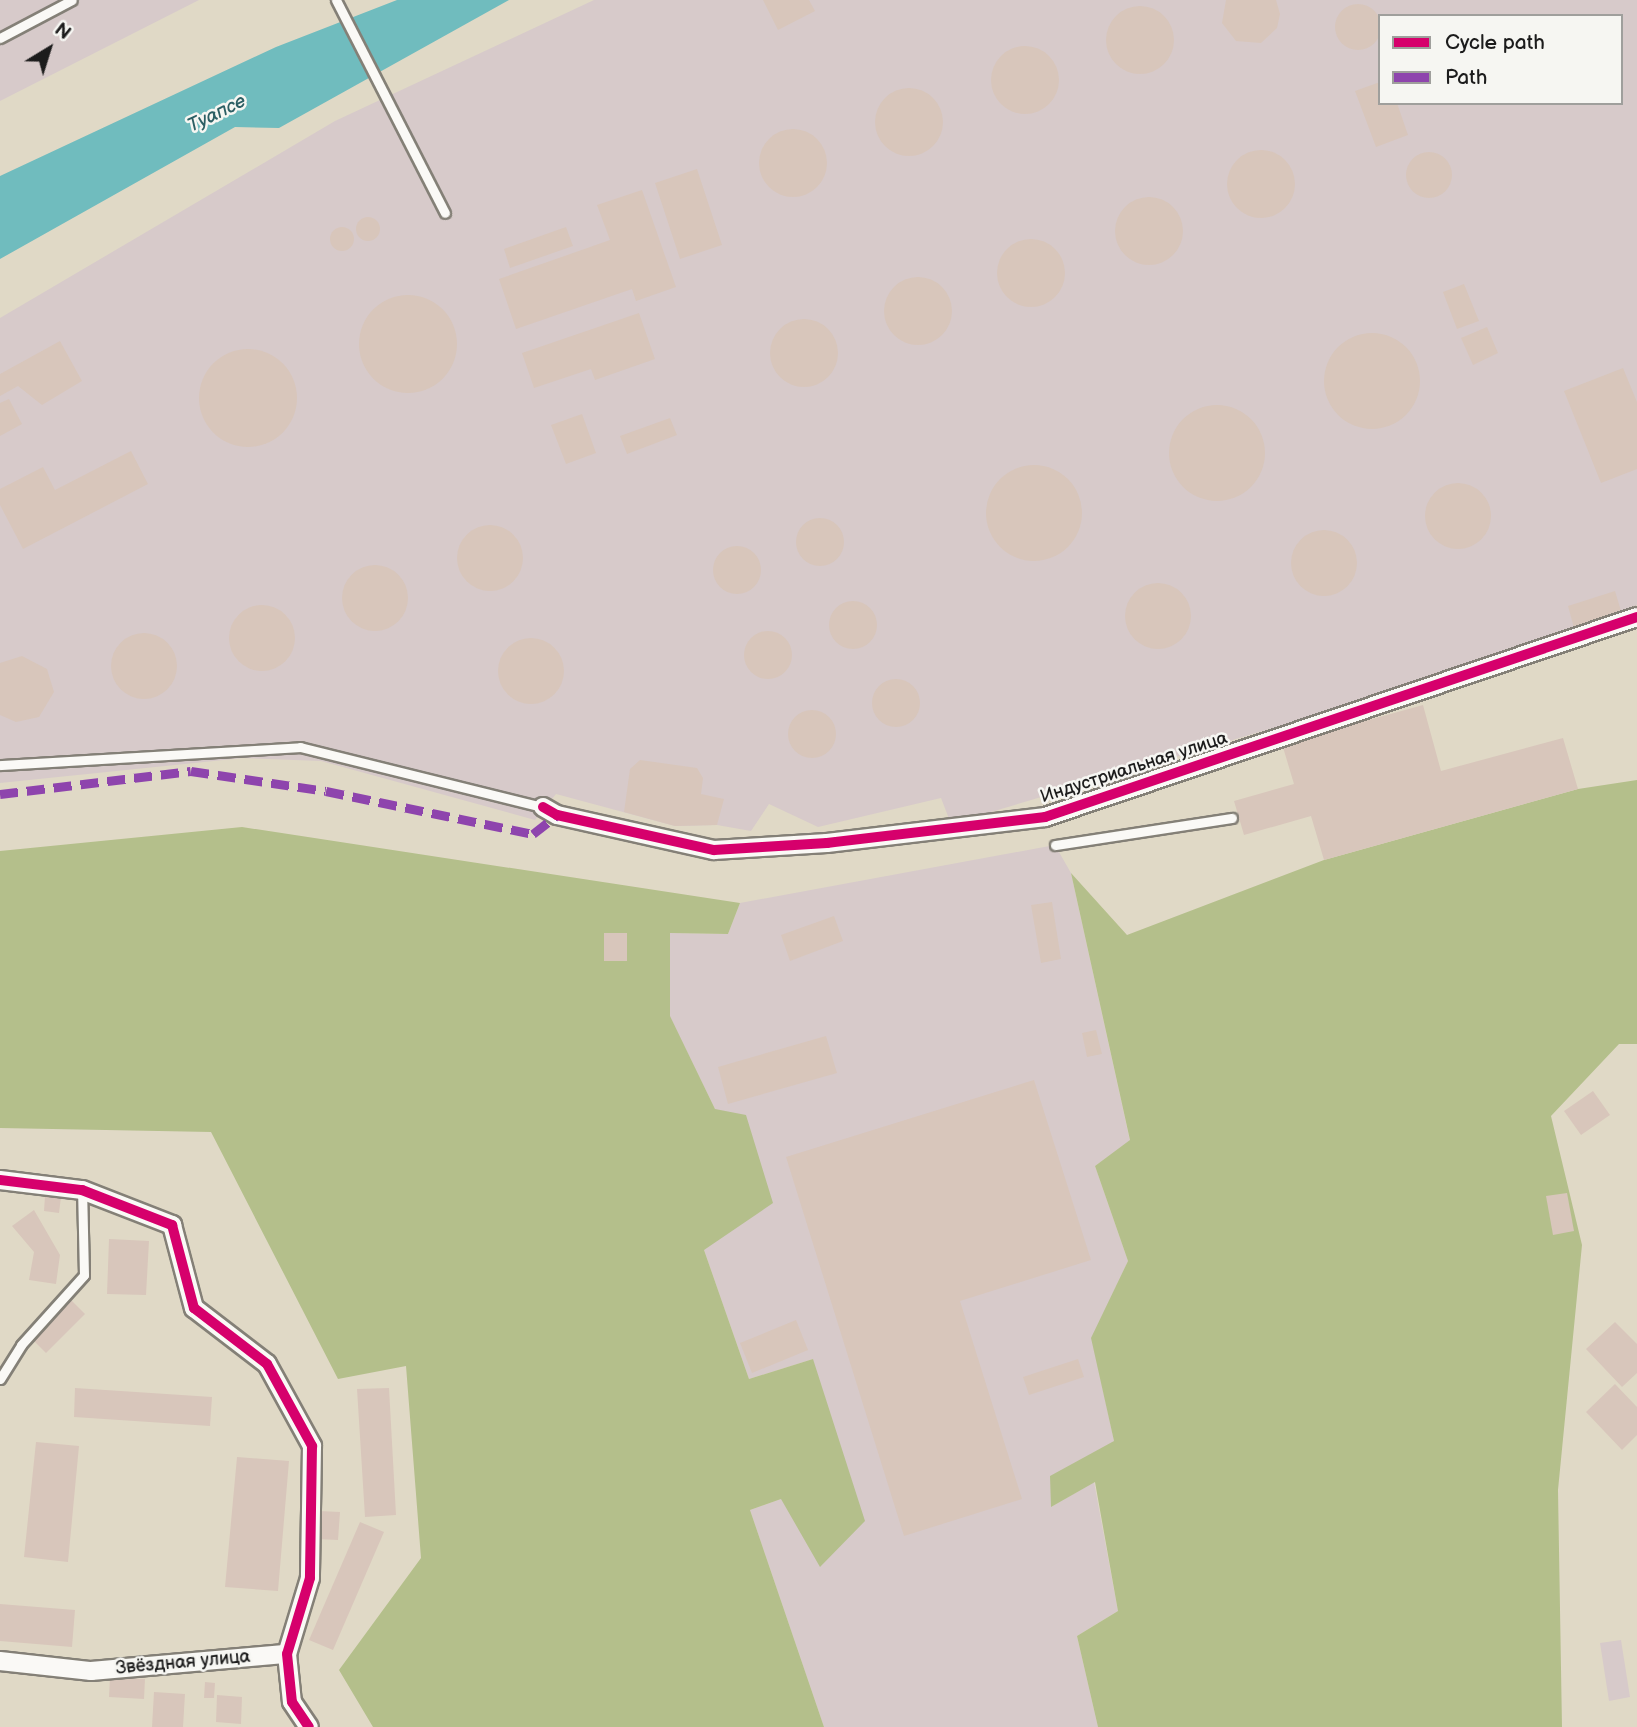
<!DOCTYPE html>
<html>
<head>
<meta charset="utf-8">
<style>
  body { margin:0 }
  #map { position:relative; width:1637px; height:1727px; overflow:hidden; background:#e0d9c6; font-family:"Balsamiq Sans",sans-serif }
  div>[style] { position:absolute }
  .industrial>* { inset:0; background:#d7caca }
  .forest>* { inset:0; background:#b4bf8b }
  .water>* { inset:0; background:#70bcbe }
  .building>* { inset:0; background:#d8c6bb }
  .round { border-radius:50% }
  .roads { filter:drop-shadow(2px 0 #848077) drop-shadow(-2px 0 #848077) drop-shadow(0 2px #848077) drop-shadow(0 -2px #848077) }
  .service>* { height:9px; margin:-4.5px; padding:0 4.5px; transform-origin:4.5px; border-radius:4.5px; background:#faf9f6 }
  .minor>* { height:18px; margin:-9px; padding:0 9px; transform-origin:9px; border-radius:9px; background:#faf9f6 }
  .quiet>* { height:9px; margin-top:-4.5px; transform-origin:0; background:repeating-linear-gradient(90deg,#8e44ad 0 18px,transparent 0 27px) }
  .cycleway>* { height:10px; margin:-5px; padding:0 5px; transform-origin:5px; border-radius:5px; background:#d6006c }
  span { translate:-50% -50%; white-space:nowrap; text-align:center; line-height:1.15; -webkit-text-stroke:5px #f6f6f2; paint-order:stroke }
  .street-label { font-size:18px; color:#1c1c1c }
  .water-label { font-size:19px; color:#2c5f64; font-style:italic }
  .legend { position:absolute; left:1378px; top:14px; width:245px; height:91px; box-sizing:border-box; background:#f6f6f2; border:2px solid #9f9f9c; margin:0; padding:9px 12px; list-style:none; font-size:21px; color:#1c1c1c }
  .legend li { display:flex; align-items:center; gap:14px; height:35px }
  .legend b { width:35px; border:2px solid #9f9f9c }
  .north { position:absolute; left:14px; top:14px; width:70px; height:70px; -webkit-text-stroke:5px #f6f6f2; paint-order:stroke; rotate:38deg; font-size:19px; font-weight:700; line-height:28px; text-align:center; color:#1c1c1c }
  .north::after { content:''; display:block; margin:auto; width:24px; height:32px; background:#1c1c1c; clip-path:polygon(50% 0,100% 100%,50% 72%,0 100%) }
</style>
</head>
<body>
<div id="map">
  <div class="industrial">
    <div style="clip-path:polygon(0 0,199px 0,0 101px)"></div>
    <div style="clip-path:polygon(evenodd,594px 0,1637px 0,1637px 605px,1320px 714px,951px 824px,941px 798px,818px 827px,769px 804px,751px 831px,717px 825px,675px 826px,556px 794px,535px 820px,321px 761px,243px 758px,0 783px,0 318px,335px 121px,594px 0,1380px 16px,1621px 16px,1621px 103px,1380px 103px,1380px 16px)"></div>
    <div style="clip-path:polygon(1055px 845px,1071px 873px,1130px 1141px,1095px 1166px,1128px 1261px,1092px 1338px,1114px 1441px,1051px 1507px,1094px 1482px,1118px 1611px,1077px 1636px,1098px 1727px,824px 1727px,750px 1510px,781px 1499px,813px 1359px,749px 1379px,704px 1250px,715px 1109px,670px 1017px,670px 933px,728px 934px,740px 903px)"></div>
    <div style="clip-path:polygon(1621px 1640px,1630px 1697px,1609px 1701px,1600px 1643px)"></div>
  </div>
  <div class="forest">
    <div style="clip-path:polygon(1637px 780px,1637px 1044px,1619px 1044px,1551px 1116px,1582px 1245px,1558px 1490px,1562px 1727px,1098px 1727px,1077px 1636px,1118px 1611px,1095px 1482px,1051px 1507px,1050px 1476px,1114px 1441px,1091px 1338px,1128px 1261px,1095px 1166px,1130px 1140px,1071px 873px,1127px 935px,1324px 860px,1578px 789px)"></div>
    <div style="clip-path:polygon(242px 827px,740px 903px,728px 934px,670px 933px,670px 1016px,715px 1109px,746px 1115px,773px 1203px,704px 1250px,749px 1379px,813px 1359px,865px 1521px,820px 1567px,781px 1499px,750px 1510px,824px 1727px,373px 1727px,339px 1670px,421px 1558px,406px 1366px,338px 1379px,211px 1132px,0 1128px,0 851px)"></div>
  </div>
  <div class="water">
    <div style="clip-path:polygon(397px 0,509px 0,279px 128px,235px 127px,0 259px,0 176px,276px 47px)"></div>
  </div>
  <div class="building">
    <div style="clip-path:polygon(763px 0,809px 0,815px 11px,778px 30px)"></div>
    <div style="clip-path:polygon(1226px 0,1276px 0,1280px 14px,1277px 28px,1261px 43px,1236px 41px,1222px 23px)"></div>
    <div class="round" style="left:1335px;top:4px;width:46px;height:46px"></div>
    <div class="round" style="left:1106px;top:6px;width:68px;height:68px"></div>
    <div class="round" style="left:991px;top:46px;width:68px;height:68px"></div>
    <div style="clip-path:polygon(1380px 82px,1380px 103px,1397px 103px,1408px 135px,1376px 147px,1355px 91px)"></div>
    <div class="round" style="left:875px;top:88px;width:68px;height:68px"></div>
    <div class="round" style="left:759px;top:129px;width:68px;height:68px"></div>
    <div class="round" style="left:1227px;top:150px;width:68px;height:68px"></div>
    <div class="round" style="left:1406px;top:152px;width:46px;height:46px"></div>
    <div style="clip-path:polygon(697px 169px,722px 245px,680px 259px,655px 183px)"></div>
    <div style="clip-path:polygon(642px 190px,676px 287px,636px 301px,632px 289px,516px 329px,499px 279px,610px 240px,597px 205px)"></div>
    <div class="round" style="left:1115px;top:197px;width:68px;height:68px"></div>
    <div class="round" style="left:356px;top:217px;width:24px;height:24px"></div>
    <div style="clip-path:polygon(566px 227px,573px 246px,510px 268px,504px 249px)"></div>
    <div class="round" style="left:330px;top:227px;width:24px;height:24px"></div>
    <div class="round" style="left:997px;top:239px;width:68px;height:68px"></div>
    <div class="round" style="left:884px;top:277px;width:68px;height:68px"></div>
    <div style="clip-path:polygon(1464px 284px,1479px 321px,1457px 329px,1443px 292px)"></div>
    <div class="round" style="left:359px;top:295px;width:98px;height:98px"></div>
    <div style="clip-path:polygon(639px 313px,655px 359px,595px 380px,591px 369px,534px 388px,522px 353px)"></div>
    <div class="round" style="left:770px;top:319px;width:68px;height:68px"></div>
    <div style="clip-path:polygon(1487px 327px,1498px 353px,1473px 365px,1461px 338px)"></div>
    <div class="round" style="left:1324px;top:333px;width:96px;height:96px"></div>
    <div style="clip-path:polygon(60px 341px,82px 381px,42px 405px,18px 386px,0 396px,0 374px)"></div>
    <div class="round" style="left:199px;top:349px;width:98px;height:98px"></div>
    <div style="clip-path:polygon(1623px 368px,1637px 402px,1637px 469px,1601px 483px,1564px 391px)"></div>
    <div style="clip-path:polygon(9px 399px,22px 424px,0 436px,0 403px)"></div>
    <div class="round" style="left:1169px;top:405px;width:96px;height:96px"></div>
    <div style="clip-path:polygon(582px 414px,596px 453px,566px 464px,551px 425px)"></div>
    <div style="clip-path:polygon(670px 418px,677px 435px,627px 454px,620px 436px)"></div>
    <div style="clip-path:polygon(131px 451px,148px 484px,23px 549px,0 505px,0 489px,43px 467px,55px 490px)"></div>
    <div class="round" style="left:986px;top:465px;width:96px;height:96px"></div>
    <div class="round" style="left:1425px;top:483px;width:66px;height:66px"></div>
    <div class="round" style="left:796px;top:518px;width:48px;height:48px"></div>
    <div class="round" style="left:457px;top:525px;width:66px;height:66px"></div>
    <div class="round" style="left:1291px;top:530px;width:66px;height:66px"></div>
    <div class="round" style="left:713px;top:546px;width:48px;height:48px"></div>
    <div class="round" style="left:342px;top:565px;width:66px;height:66px"></div>
    <div class="round" style="left:1125px;top:583px;width:66px;height:66px"></div>
    <div style="clip-path:polygon(1615px 591px,1621px 611px,1574px 628px,1568px 606px)"></div>
    <div class="round" style="left:829px;top:601px;width:48px;height:48px"></div>
    <div class="round" style="left:229px;top:605px;width:66px;height:66px"></div>
    <div class="round" style="left:744px;top:631px;width:48px;height:48px"></div>
    <div class="round" style="left:111px;top:633px;width:66px;height:66px"></div>
    <div class="round" style="left:498px;top:638px;width:66px;height:66px"></div>
    <div style="clip-path:polygon(22px 656px,47px 669px,54px 692px,39px 717px,16px 722px,0 715px,0 663px)"></div>
    <div class="round" style="left:872px;top:679px;width:48px;height:48px"></div>
    <div style="clip-path:polygon(1423px 705px,1441px 771px,1563px 738px,1578px 789px,1324px 860px,1311px 816px,1244px 835px,1234px 801px,1294px 784px,1282px 744px)"></div>
    <div class="round" style="left:788px;top:710px;width:48px;height:48px"></div>
    <div style="clip-path:polygon(640px 760px,697px 768px,703px 778px,701px 794px,724px 799px,717px 825px,675px 826px,624px 812px,630px 769px)"></div>
    <div style="clip-path:polygon(1052px 902px,1061px 959px,1041px 963px,1031px 905px)"></div>
    <div style="clip-path:polygon(834px 916px,843px 941px,790px 961px,781px 935px)"></div>
    <div style="clip-path:polygon(604px 933px,627px 933px,627px 961px,604px 961px)"></div>
    <div style="clip-path:polygon(1096px 1030px,1102px 1054px,1087px 1057px,1082px 1033px)"></div>
    <div style="clip-path:polygon(826px 1036px,837px 1073px,728px 1104px,718px 1067px)"></div>
    <div style="clip-path:polygon(1034px 1080px,1091px 1260px,960px 1301px,1022px 1499px,904px 1536px,786px 1157px)"></div>
    <div style="clip-path:polygon(1593px 1091px,1610px 1115px,1581px 1135px,1564px 1111px)"></div>
    <div style="clip-path:polygon(1567px 1193px,1574px 1231px,1553px 1235px,1546px 1196px)"></div>
    <div style="clip-path:polygon(45px 1196px,61px 1197px,59px 1213px,44px 1211px)"></div>
    <div style="clip-path:polygon(34px 1210px,60px 1255px,56px 1284px,29px 1280px,34px 1252px,12px 1226px)"></div>
    <div style="clip-path:polygon(109px 1239px,149px 1241px,146px 1295px,107px 1294px)"></div>
    <div style="clip-path:polygon(71px 1300px,85px 1314px,46px 1353px,32px 1339px)"></div>
    <div style="clip-path:polygon(796px 1320px,808px 1350px,752px 1373px,740px 1343px)"></div>
    <div style="clip-path:polygon(1615px 1322px,1637px 1344px,1637px 1373px,1622px 1387px,1586px 1349px)"></div>
    <div style="clip-path:polygon(1078px 1359px,1084px 1377px,1029px 1395px,1023px 1377px)"></div>
    <div style="clip-path:polygon(1615px 1384px,1637px 1407px,1637px 1435px,1622px 1450px,1586px 1412px)"></div>
    <div style="clip-path:polygon(75px 1388px,212px 1397px,210px 1426px,74px 1417px)"></div>
    <div style="clip-path:polygon(389px 1388px,396px 1515px,365px 1517px,357px 1389px)"></div>
    <div style="clip-path:polygon(36px 1442px,79px 1446px,68px 1562px,24px 1557px)"></div>
    <div style="clip-path:polygon(237px 1457px,289px 1461px,278px 1591px,225px 1587px)"></div>
    <div style="clip-path:polygon(319px 1511px,340px 1512px,338px 1540px,317px 1539px)"></div>
    <div style="clip-path:polygon(360px 1522px,384px 1532px,333px 1650px,309px 1640px)"></div>
    <div style="clip-path:polygon(0 1604px,75px 1610px,72px 1647px,0 1641px)"></div>
    <div style="clip-path:polygon(110px 1677px,145px 1679px,144px 1699px,109px 1697px)"></div>
    <div style="clip-path:polygon(205px 1682px,215px 1683px,214px 1698px,204px 1698px)"></div>
    <div style="clip-path:polygon(154px 1692px,185px 1694px,183px 1727px,152px 1727px)"></div>
    <div style="clip-path:polygon(217px 1695px,242px 1697px,241px 1724px,216px 1722px)"></div>
  </div>
  <div class="roads">
    <div class="service">
      <div style="left:336px;top:0;width:239px;rotate:62.9deg"></div>
      <div style="left:0;top:38px;width:81px;rotate:-27.8deg"></div>
      <div style="left:0;top:765px;width:301px;rotate:-3.4deg"></div>
      <div style="left:300px;top:747px;width:250px;rotate:13.9deg"></div>
      <div style="left:1055px;top:845px;width:179px;rotate:-8.7deg"></div>
      <div style="left:0;top:1379px;width:40px;rotate:-58deg"></div>
      <div style="left:21px;top:1345px;width:94px;rotate:-48deg"></div>
      <div style="left:84px;top:1275px;width:85px;rotate:-91.3deg"></div>
    </div>
    <div class="minor">
      <div style="left:543px;top:807px;width:16px;rotate:30deg"></div>
      <div style="left:557px;top:815px;width:161px;rotate:12.6deg"></div>
      <div style="left:714px;top:850px;width:113px;rotate:-3.5deg"></div>
      <div style="left:827px;top:843px;width:220px;rotate:-6.8deg"></div>
      <div style="left:1045px;top:817px;width:625px;rotate:-18.67deg"></div>
      <div style="left:0;top:1180px;width:83px;rotate:7deg"></div>
      <div style="left:82px;top:1190px;width:97px;rotate:21.3deg"></div>
      <div style="left:172px;top:1225px;width:86px;rotate:75.2deg"></div>
      <div style="left:194px;top:1308px;width:92px;rotate:37.5deg"></div>
      <div style="left:267px;top:1364px;width:94px;rotate:61.2deg"></div>
      <div style="left:312px;top:1446px;width:132px;rotate:90.9deg"></div>
      <div style="left:310px;top:1578px;width:79px;rotate:106.8deg"></div>
      <div style="left:287px;top:1654px;width:48px;rotate:84.1deg"></div>
      <div style="left:292px;top:1702px;width:30px;rotate:56deg"></div>
      <div style="left:0;top:1661px;width:92px;rotate:6.3deg"></div>
      <div style="left:91px;top:1671px;width:197px;rotate:-5deg"></div>
    </div>
  </div>
  <div class="quiet">
    <div style="left:0;top:794px;width:192px;rotate:-6.9deg"></div>
    <div style="left:191px;top:771px;width:136px;rotate:8.4deg"></div>
    <div style="left:326px;top:791px;width:211px;rotate:11.7deg"></div>
    <div style="left:533px;top:834px;width:31px;rotate:-38deg"></div>
  </div>
  <div class="cycleway">
    <div style="left:543px;top:807px;width:16px;rotate:30deg"></div>
    <div style="left:557px;top:815px;width:161px;rotate:12.6deg"></div>
    <div style="left:714px;top:850px;width:113px;rotate:-3.5deg"></div>
    <div style="left:827px;top:843px;width:220px;rotate:-6.8deg"></div>
    <div style="left:1045px;top:817px;width:625px;rotate:-18.67deg"></div>
    <div style="left:0;top:1180px;width:83px;rotate:7deg"></div>
    <div style="left:82px;top:1190px;width:97px;rotate:21.3deg"></div>
    <div style="left:172px;top:1225px;width:86px;rotate:75.2deg"></div>
    <div style="left:194px;top:1308px;width:92px;rotate:37.5deg"></div>
    <div style="left:267px;top:1364px;width:94px;rotate:61.2deg"></div>
    <div style="left:312px;top:1446px;width:132px;rotate:90.9deg"></div>
    <div style="left:310px;top:1578px;width:79px;rotate:106.8deg"></div>
    <div style="left:287px;top:1654px;width:48px;rotate:84.1deg"></div>
    <div style="left:292px;top:1702px;width:30px;rotate:56deg"></div>
  </div>
  <div class="street-label">
    <span style="left:1134px;top:768px;rotate:-18deg">Индустриальная улица</span>
    <span style="left:183px;top:1663px;rotate:-5deg">Звёздная улица</span>
  </div>
  <div class="water-label">
    <span style="left:217px;top:114px;rotate:-26deg">Туапсе</span>
  </div>
  <ul class="legend">
  <li><b style="height:9px;background:#d6006c"></b>Cycle path</li>
  <li><b style="height:9px;background:#8e44ad"></b>Path</li>
  </ul>
  <div class="north">N</div>
</div>
</body>
</html>
